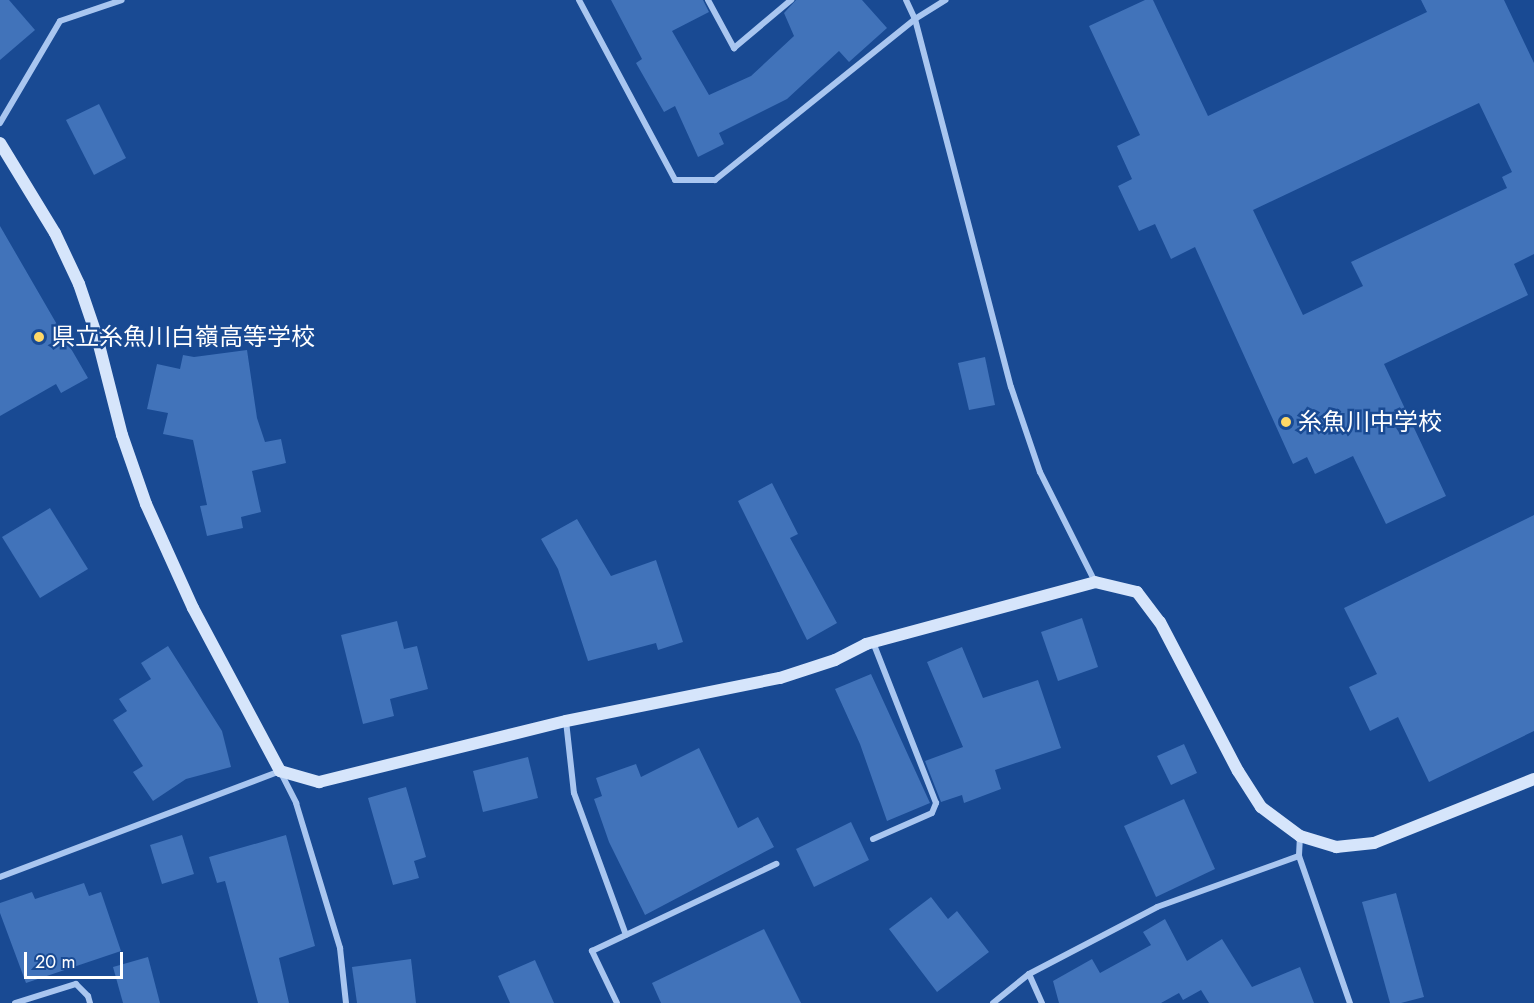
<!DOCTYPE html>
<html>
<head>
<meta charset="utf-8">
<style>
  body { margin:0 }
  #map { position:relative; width:1534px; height:1003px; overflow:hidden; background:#194a93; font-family:Jost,"Noto Sans JP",sans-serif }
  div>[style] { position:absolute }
  .building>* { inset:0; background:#4173ba }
  .street>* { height:6px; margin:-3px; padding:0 3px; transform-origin:3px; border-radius:3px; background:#a9c6f0 }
  .secondary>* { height:12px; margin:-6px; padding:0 6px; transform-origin:6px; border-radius:6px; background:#d6e5fb }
  .dots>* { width:16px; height:16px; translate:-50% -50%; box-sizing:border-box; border:3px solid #194a93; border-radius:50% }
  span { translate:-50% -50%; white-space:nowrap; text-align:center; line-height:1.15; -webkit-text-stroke:5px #194a93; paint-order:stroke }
  .poi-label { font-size:24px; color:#fff }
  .left { translate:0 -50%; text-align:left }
  .scale { position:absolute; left:24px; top:952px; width:99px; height:27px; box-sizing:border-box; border:3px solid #fff; border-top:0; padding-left:8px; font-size:18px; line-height:21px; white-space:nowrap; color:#fff; -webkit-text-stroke:4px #194a93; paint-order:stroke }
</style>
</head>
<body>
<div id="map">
  <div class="building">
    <div style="clip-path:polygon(0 0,9px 0,35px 30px,0 60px)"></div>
    <div style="clip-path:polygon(611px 0,703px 0,709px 12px,672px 31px,709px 95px,751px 76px,794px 36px,784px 13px,796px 0,862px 0,887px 28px,849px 62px,839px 51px,787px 99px,719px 133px,724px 144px,698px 157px,675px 106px,664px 112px,636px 63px,642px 59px)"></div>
    <div style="clip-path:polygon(evenodd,1145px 0,1153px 0,1208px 116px,1427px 12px,1421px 0,1504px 0,1534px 63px,1534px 254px,1514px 264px,1528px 295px,1384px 364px,1446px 496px,1386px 524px,1353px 456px,1315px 474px,1307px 457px,1293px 464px,1195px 247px,1171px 259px,1155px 224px,1139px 231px,1118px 186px,1132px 179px,1117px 146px,1140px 135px,1089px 26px,1145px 0,1479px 103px,1512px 172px,1502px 177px,1507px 188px,1351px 262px,1363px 286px,1303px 315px,1253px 210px,1479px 103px)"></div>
    <div style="clip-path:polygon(99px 104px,126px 158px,94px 175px,66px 120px)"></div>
    <div style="clip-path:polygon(0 226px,88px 378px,61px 393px,56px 384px,0 416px)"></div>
    <div style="clip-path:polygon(247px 350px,257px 418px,265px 442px,281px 439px,286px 463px,252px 471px,261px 512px,241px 517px,243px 528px,207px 536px,200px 506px,207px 505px,193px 440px,163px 434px,168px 413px,147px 409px,157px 364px,180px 369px,183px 355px,194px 357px)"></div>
    <div style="clip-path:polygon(985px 357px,995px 405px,969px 410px,958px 363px)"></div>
    <div style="clip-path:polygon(772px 483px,798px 534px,790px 538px,837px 623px,807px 640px,738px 501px)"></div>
    <div style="clip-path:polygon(50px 508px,88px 569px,40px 598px,2px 537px)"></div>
    <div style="clip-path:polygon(1534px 515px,1534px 731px,1429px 782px,1398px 717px,1370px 731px,1349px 687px,1377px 674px,1344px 608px)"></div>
    <div style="clip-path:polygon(577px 519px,611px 576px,656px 560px,683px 642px,658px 650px,656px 643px,588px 661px,558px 569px,541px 539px)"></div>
    <div style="clip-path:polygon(1082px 618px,1098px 667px,1058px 681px,1041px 632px)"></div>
    <div style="clip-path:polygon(397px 621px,404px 649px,417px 646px,428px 689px,390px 699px,394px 716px,363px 724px,341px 635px)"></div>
    <div style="clip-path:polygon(168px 646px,222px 731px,231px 767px,186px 779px,153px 801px,133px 772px,143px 766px,113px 720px,127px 711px,119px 699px,151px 679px,141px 663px)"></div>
    <div style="clip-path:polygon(962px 647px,983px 698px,1038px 680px,1061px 748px,995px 770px,1001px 789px,964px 803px,962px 795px,941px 802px,925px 761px,963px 747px,927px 662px)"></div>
    <div style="clip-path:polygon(871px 674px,930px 803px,887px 821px,860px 744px,835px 689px)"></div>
    <div style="clip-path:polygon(1184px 744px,1197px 773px,1171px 785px,1157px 756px)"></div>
    <div style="clip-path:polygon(699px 748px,738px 828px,758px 817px,774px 847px,645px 915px,609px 842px,594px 799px,602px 796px,596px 778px,636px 764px,641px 777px)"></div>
    <div style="clip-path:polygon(528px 757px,538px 798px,483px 812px,473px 771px)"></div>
    <div style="clip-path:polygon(406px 787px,426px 857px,414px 861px,419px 878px,393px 885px,368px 798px)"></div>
    <div style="clip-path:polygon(1184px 799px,1215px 869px,1156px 897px,1124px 826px)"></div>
    <div style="clip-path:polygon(851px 822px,869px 860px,814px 887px,796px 849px)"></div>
    <div style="clip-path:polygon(182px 835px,194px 874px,162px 884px,150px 845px)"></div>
    <div style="clip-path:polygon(286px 835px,315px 946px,279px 958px,289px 1003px,258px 1003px,225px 881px,217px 883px,209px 857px)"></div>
    <div style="clip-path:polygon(84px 883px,89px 896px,101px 892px,121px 951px,26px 983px,0 913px,0 903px,32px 892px,35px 899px)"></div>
    <div style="clip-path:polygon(1396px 893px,1424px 997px,1401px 1003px,1390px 1003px,1362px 902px)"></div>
    <div style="clip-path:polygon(931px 897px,948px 919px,957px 911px,989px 952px,937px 992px,889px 929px)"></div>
    <div style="clip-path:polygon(1165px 919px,1187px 961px,1222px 939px,1252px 987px,1300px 967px,1314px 1003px,1209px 1003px,1201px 990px,1183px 1000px,1179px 993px,1161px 1003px,1059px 1003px,1053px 981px,1092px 959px,1100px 973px,1151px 945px,1143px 932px)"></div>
    <div style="clip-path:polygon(764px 929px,801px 1003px,661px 1003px,652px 983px)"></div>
    <div style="clip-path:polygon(148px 957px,160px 1003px,123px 1003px,113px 967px)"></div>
    <div style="clip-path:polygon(411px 959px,416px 1003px,357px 1003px,352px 967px)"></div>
    <div style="clip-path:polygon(535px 960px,554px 1003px,510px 1003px,498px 976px)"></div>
  </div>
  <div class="street">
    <div style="left:579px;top:0;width:204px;rotate:61.9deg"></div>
    <div style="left:675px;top:180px;width:40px"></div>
    <div style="left:715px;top:180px;width:257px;rotate:-38.8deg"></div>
    <div style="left:915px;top:19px;width:36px;rotate:-32deg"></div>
    <div style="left:708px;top:0;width:55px;rotate:61.6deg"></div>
    <div style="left:734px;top:48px;width:75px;rotate:-40.1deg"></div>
    <div style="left:906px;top:0;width:21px;rotate:65deg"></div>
    <div style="left:915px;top:19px;width:380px;rotate:75.4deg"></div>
    <div style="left:1011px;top:387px;width:90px;rotate:71.2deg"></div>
    <div style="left:1040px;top:472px;width:123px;rotate:63.4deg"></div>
    <div style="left:0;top:123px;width:118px;rotate:-59.5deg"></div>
    <div style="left:60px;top:21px;width:65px;rotate:-18.7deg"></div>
    <div style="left:566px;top:721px;width:72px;rotate:83.7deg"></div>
    <div style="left:574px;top:793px;width:151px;rotate:69.9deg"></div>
    <div style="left:1300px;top:836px;width:20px;rotate:93deg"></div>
    <div style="left:1299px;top:856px;width:156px;rotate:70.9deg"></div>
    <div style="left:873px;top:839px;width:64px;rotate:-23.8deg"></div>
    <div style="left:932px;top:813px;width:11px;rotate:-68deg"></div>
    <div style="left:936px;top:803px;width:173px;rotate:-111.4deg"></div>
    <div style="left:0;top:877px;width:299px;rotate:-20.7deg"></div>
    <div style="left:280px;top:771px;width:36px;rotate:63deg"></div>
    <div style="left:296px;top:803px;width:152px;rotate:73.1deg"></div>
    <div style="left:340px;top:948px;width:55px;rotate:83.8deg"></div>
    <div style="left:1029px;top:974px;width:32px;rotate:66deg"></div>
    <div style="left:15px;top:1003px;width:64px;rotate:-17.3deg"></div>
    <div style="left:76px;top:984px;width:17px;rotate:45deg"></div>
    <div style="left:88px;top:996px;width:7px;rotate:74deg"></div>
    <div style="left:617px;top:1003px;width:58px;rotate:-115.7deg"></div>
    <div style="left:592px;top:951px;width:204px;rotate:-25.3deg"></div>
    <div style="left:993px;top:1003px;width:46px;rotate:-38.9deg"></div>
    <div style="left:1029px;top:974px;width:144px;rotate:-27.6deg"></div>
    <div style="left:1157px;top:907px;width:151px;rotate:-19.8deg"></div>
  </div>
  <div class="secondary">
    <div style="left:0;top:143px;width:105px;rotate:58.6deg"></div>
    <div style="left:55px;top:233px;width:56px;rotate:64.8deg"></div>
    <div style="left:79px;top:284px;width:56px;rotate:71.2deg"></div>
    <div style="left:97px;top:337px;width:101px;rotate:75.7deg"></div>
    <div style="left:122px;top:435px;width:73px;rotate:70.8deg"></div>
    <div style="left:146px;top:504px;width:114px;rotate:65.7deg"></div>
    <div style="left:193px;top:608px;width:185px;rotate:61.9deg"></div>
    <div style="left:280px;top:771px;width:41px;rotate:15.8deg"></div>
    <div style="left:319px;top:782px;width:254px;rotate:-13.9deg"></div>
    <div style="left:566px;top:721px;width:218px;rotate:-11.4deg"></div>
    <div style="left:780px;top:678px;width:58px;rotate:-18.1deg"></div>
    <div style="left:835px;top:660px;width:35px;rotate:-27deg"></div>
    <div style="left:866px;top:644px;width:237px;rotate:-15.1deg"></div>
    <div style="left:1095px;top:582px;width:43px;rotate:13.4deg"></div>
    <div style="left:1137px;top:592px;width:38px;rotate:53deg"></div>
    <div style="left:1160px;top:622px;width:168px;rotate:62.4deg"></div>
    <div style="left:1238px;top:771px;width:43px;rotate:57.4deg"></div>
    <div style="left:1261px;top:807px;width:49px;rotate:36.6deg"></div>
    <div style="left:1300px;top:836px;width:38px;rotate:17deg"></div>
    <div style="left:1336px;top:847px;width:38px;rotate:-6deg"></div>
    <div style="left:1374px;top:843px;width:172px;rotate:-21.8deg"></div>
  </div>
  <div class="dots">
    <div style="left:39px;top:337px;background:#ffd867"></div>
    <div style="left:1286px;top:422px;background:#ffd867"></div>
  </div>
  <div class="poi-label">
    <span class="left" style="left:51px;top:337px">県立糸魚川白嶺高等学校</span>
    <span class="left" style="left:1298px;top:422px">糸魚川中学校</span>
  </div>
  <div class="scale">20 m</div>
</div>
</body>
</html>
